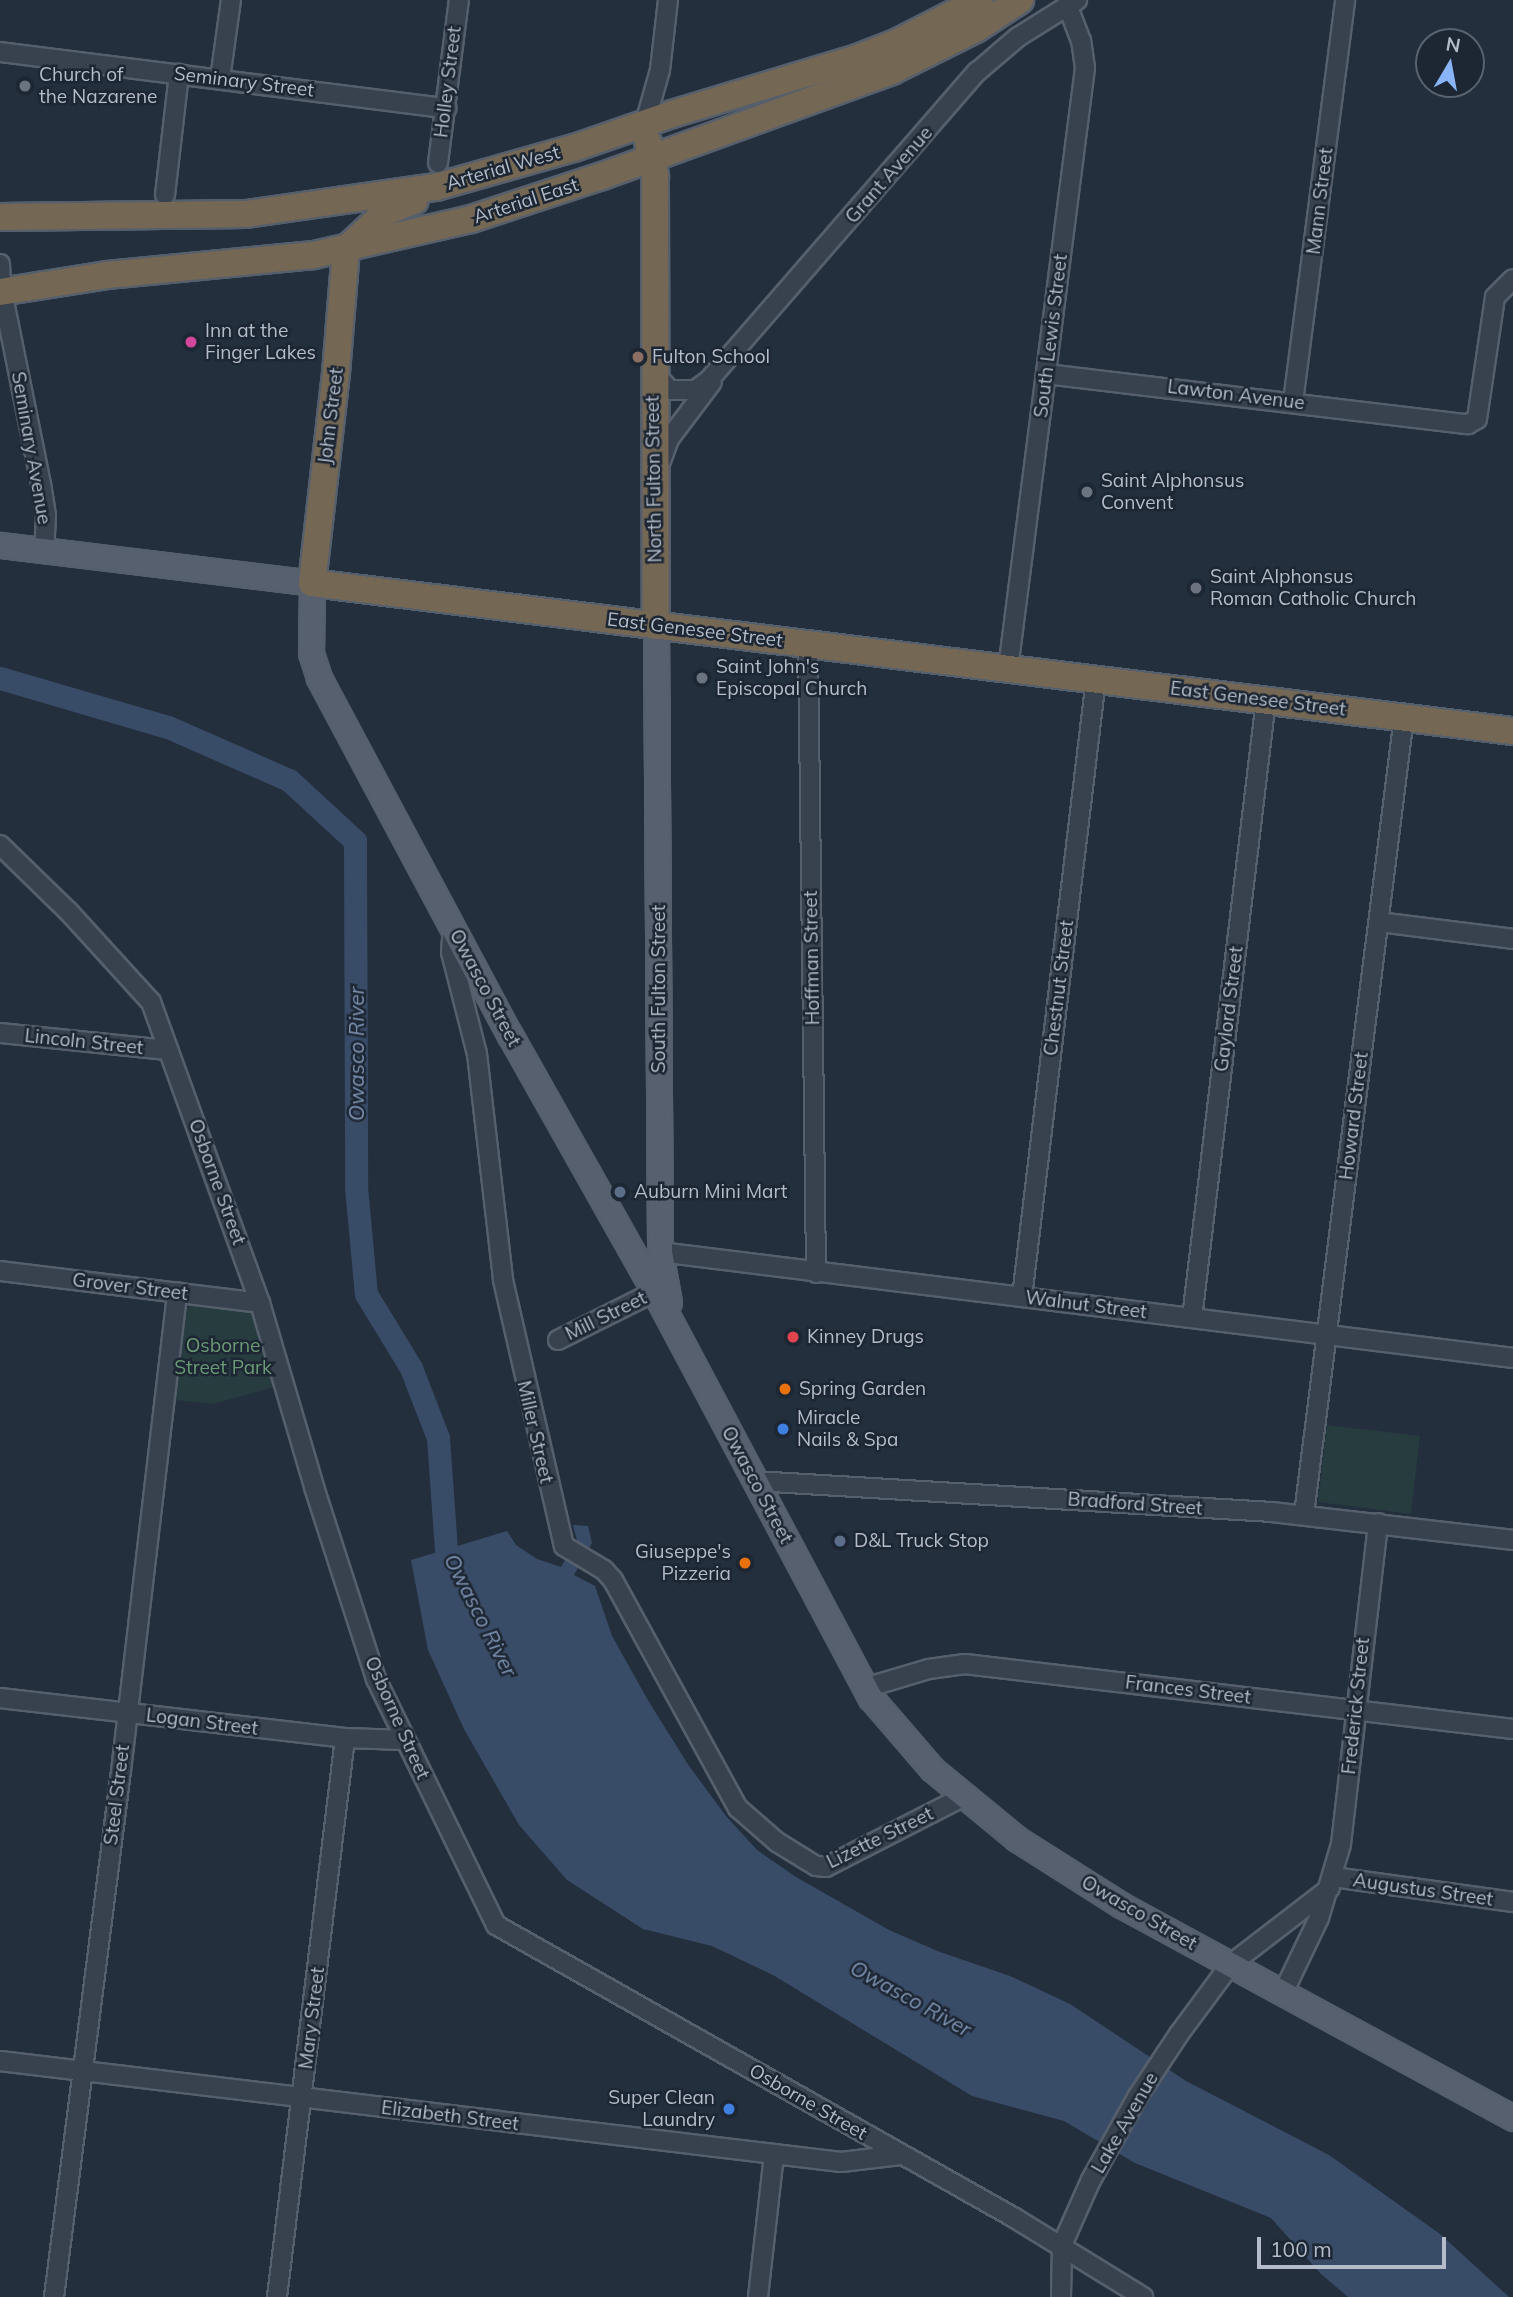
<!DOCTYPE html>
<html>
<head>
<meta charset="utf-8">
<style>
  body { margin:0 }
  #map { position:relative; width:1513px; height:2297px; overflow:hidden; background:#242f3e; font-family:Mulish,sans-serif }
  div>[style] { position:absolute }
  .green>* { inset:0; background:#263c3f }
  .water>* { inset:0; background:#394c67 }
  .river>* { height:23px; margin:-11.5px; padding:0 11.5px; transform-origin:11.5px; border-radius:11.5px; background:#394c67 }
  .roads { filter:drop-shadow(2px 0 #565f6c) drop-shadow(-2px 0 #565f6c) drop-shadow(0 2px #565f6c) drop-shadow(0 -2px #565f6c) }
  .minor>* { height:18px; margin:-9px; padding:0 9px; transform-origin:9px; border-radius:9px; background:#38414e }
  .major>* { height:23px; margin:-11.5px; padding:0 11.5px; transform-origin:11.5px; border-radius:11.5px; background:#56606e }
  .highway>* { height:26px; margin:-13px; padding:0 13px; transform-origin:13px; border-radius:13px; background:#746855 }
  .dots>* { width:19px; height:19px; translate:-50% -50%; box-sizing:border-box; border:4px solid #1d2633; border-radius:50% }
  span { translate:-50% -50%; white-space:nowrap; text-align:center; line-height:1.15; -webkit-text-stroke:5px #1d2633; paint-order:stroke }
  .poi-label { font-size:19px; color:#b4bcc9 }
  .left { translate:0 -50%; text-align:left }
  .right { translate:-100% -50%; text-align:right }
  .street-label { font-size:19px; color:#b4bcc9 }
  .park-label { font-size:19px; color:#6b9a76 }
  .water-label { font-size:21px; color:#7c92b1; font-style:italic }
  .north { position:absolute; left:1415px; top:28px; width:70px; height:70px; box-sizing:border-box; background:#1d2633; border:2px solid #59626f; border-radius:50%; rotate:10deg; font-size:19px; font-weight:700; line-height:28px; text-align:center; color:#b4bcc9 }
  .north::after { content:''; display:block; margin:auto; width:24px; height:32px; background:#8ab4f8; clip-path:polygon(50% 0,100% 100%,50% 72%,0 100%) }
  .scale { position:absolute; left:1257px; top:2237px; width:189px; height:32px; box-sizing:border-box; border:4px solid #b4bcc9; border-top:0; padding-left:9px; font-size:21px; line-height:24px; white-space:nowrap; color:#b4bcc9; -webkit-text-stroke:5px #1d2633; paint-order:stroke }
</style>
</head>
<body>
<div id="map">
  <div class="green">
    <div style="clip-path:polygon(193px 1303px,247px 1310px,255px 1315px,278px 1386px,213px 1404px,175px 1400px,184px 1311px)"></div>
    <div style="clip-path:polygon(1327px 1425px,1420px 1436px,1411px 1514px,1318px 1502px)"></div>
  </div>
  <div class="water">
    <div style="clip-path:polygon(573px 1525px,588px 1526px,592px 1543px,574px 1575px,595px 1586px,612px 1636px,649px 1702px,689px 1766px,726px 1816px,757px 1850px,796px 1877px,889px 1930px,940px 1952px,1010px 1976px,1070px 2004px,1186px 2081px,1329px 2155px,1440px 2234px,1509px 2297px,1348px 2297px,1321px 2274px,1271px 2218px,1135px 2163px,1064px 2121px,972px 2096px,773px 1975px,712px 1946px,643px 1929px,567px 1880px,519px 1825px,464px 1729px,428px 1650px,411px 1560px,507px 1531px,516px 1545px,537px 1559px,561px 1567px,577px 1540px)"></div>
  </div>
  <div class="river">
    <div style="left:0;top:678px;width:175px;rotate:16.3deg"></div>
    <div style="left:168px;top:727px;width:132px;rotate:23.7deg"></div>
    <div style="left:289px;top:780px;width:90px;rotate:42.7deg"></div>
    <div style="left:355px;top:841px;width:346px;rotate:89.8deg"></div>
    <div style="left:356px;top:1187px;width:107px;rotate:84.7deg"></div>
    <div style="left:366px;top:1294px;width:87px;rotate:58.7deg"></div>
    <div style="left:411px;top:1368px;width:75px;rotate:68.9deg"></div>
    <div style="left:438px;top:1438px;width:112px;rotate:85.9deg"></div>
    <div style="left:446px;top:1550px;width:31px;rotate:63deg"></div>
  </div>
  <div class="roads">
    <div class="minor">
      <div style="left:0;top:52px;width:450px;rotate:7.2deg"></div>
      <div style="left:220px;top:79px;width:80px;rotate:-82.1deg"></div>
      <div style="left:645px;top:123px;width:55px;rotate:-74.2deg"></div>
      <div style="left:660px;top:70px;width:70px;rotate:-83.5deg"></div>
      <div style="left:438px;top:163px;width:164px;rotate:-82.7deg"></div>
      <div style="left:165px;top:195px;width:122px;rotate:-83.4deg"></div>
      <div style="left:0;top:264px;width:22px;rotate:87deg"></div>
      <div style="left:1px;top:286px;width:208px;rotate:78.6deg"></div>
      <div style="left:42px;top:490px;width:26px;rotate:81deg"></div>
      <div style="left:46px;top:516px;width:33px;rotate:93deg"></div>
      <div style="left:654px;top:373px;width:23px;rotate:47deg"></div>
      <div style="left:670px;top:390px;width:25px"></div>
      <div style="left:695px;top:390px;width:16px;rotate:-35deg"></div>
      <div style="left:708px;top:381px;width:410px;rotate:-49deg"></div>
      <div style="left:977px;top:72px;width:54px;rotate:-40.5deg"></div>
      <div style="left:1018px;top:37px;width:70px;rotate:-32.1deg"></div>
      <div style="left:1046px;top:374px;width:425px;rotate:6.8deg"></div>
      <div style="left:1468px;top:424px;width:10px;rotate:-29deg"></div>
      <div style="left:1477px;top:419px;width:123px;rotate:-81.6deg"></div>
      <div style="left:1495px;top:297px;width:25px;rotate:-45deg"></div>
      <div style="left:1293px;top:402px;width:405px;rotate:-82.6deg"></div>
      <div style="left:661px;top:461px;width:23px;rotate:-70deg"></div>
      <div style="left:669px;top:439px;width:71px;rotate:-53deg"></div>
      <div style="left:808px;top:643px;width:630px;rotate:89.27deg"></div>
      <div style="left:1008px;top:669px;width:606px;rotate:-82.7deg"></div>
      <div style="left:1085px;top:68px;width:27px;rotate:-98deg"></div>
      <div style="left:1081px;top:41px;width:39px;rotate:-111deg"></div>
      <div style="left:0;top:845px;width:96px;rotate:44.2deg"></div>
      <div style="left:69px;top:912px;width:122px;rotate:47.7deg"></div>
      <div style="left:151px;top:1002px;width:320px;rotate:70.1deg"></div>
      <div style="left:260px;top:1303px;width:192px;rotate:73.6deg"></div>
      <div style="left:314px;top:1487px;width:202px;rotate:72.1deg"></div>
      <div style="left:376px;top:1679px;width:274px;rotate:64deg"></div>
      <div style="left:496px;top:1925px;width:594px;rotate:29.46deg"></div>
      <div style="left:1013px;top:2217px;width:153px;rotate:31.6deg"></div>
      <div style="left:1379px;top:922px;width:135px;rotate:7.2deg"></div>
      <div style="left:453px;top:928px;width:24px;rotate:95deg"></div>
      <div style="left:451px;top:952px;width:105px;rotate:75.7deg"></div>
      <div style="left:477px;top:1054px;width:227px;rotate:83.4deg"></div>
      <div style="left:503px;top:1280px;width:273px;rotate:77.1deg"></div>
      <div style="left:564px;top:1546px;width:47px;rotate:31deg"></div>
      <div style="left:604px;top:1570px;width:13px;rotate:48deg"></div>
      <div style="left:613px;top:1580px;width:260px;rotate:61.3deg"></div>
      <div style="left:738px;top:1808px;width:52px;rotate:41.1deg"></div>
      <div style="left:777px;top:1842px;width:46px;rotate:31.6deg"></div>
      <div style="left:816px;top:1866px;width:10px;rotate:6deg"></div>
      <div style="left:826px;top:1867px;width:154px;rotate:-27.1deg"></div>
      <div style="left:0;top:1033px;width:169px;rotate:5.8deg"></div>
      <div style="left:660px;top:1252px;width:860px;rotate:7.08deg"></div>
      <div style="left:0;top:1271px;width:262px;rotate:7deg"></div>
      <div style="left:1022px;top:1297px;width:622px;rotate:-83.17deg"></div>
      <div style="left:1192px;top:1318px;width:622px;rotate:-83.17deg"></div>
      <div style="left:558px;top:1340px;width:107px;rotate:-26.6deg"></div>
      <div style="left:755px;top:1481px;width:518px;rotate:3.43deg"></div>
      <div style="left:1272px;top:1512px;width:243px;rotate:6.6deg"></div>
      <div style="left:1304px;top:1515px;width:804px;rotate:-82.86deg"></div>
      <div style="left:865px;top:1688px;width:67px;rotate:-16.5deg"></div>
      <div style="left:929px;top:1669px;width:36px;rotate:-8deg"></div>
      <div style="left:965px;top:1664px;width:552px;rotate:6.76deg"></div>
      <div style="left:0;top:1698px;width:347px;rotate:6.6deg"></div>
      <div style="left:345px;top:1738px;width:60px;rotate:1.9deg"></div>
      <div style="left:1333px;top:1877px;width:182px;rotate:7.9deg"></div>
      <div style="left:1283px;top:1993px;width:83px;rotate:-64.4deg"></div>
      <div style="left:1319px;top:1918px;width:77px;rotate:-73.4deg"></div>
      <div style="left:1341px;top:1844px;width:323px;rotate:-83.4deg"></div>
      <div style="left:0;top:2061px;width:847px;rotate:6.85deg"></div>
      <div style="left:841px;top:2162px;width:60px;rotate:-6.7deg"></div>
      <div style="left:54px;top:2297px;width:530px;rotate:-82.74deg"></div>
      <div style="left:121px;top:1771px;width:482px;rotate:-83.3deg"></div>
      <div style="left:277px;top:2297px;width:563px;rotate:-83.06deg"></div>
      <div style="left:758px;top:2297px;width:144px;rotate:-83.6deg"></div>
      <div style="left:1061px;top:2297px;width:52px;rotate:-88.9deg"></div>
      <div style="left:1062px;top:2245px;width:71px;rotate:-66deg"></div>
      <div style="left:1091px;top:2180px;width:96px;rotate:-60.8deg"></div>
      <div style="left:1138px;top:2096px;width:74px;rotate:-56.5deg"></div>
      <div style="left:1179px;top:2034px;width:86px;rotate:-53.5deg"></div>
      <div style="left:1230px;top:1965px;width:126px;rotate:-37.6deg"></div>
    </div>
    <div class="major">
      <div style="left:0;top:545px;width:314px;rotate:6.9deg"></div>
      <div style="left:312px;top:583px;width:70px;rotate:90.8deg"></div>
      <div style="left:311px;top:653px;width:26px;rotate:72deg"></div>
      <div style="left:319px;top:678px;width:405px;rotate:61.9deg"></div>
      <div style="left:510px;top:1035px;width:287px;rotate:60.6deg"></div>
      <div style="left:651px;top:1285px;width:468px;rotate:62deg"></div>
      <div style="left:871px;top:1698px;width:94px;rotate:49.3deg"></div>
      <div style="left:932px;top:1769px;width:110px;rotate:39.5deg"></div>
      <div style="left:1017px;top:1839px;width:123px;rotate:32.4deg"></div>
      <div style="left:1121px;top:1905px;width:446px;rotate:28.5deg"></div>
      <div style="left:656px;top:626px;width:626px;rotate:89.63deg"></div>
      <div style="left:660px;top:1252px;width:51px;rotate:79.8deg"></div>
    </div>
    <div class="highway">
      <div style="left:648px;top:142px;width:35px;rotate:78deg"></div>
      <div style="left:655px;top:176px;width:450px;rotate:89.9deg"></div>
      <div style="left:0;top:217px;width:246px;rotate:-0.7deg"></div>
      <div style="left:246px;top:214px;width:192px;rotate:-8.1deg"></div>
      <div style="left:436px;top:187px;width:143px;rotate:-15.8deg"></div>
      <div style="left:574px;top:148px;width:104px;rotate:-19.1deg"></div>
      <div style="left:672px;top:114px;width:193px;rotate:-16.8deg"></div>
      <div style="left:857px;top:58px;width:44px;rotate:-21.3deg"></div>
      <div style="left:898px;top:42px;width:92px;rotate:-27.1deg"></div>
      <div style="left:346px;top:249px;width:124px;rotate:94.6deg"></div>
      <div style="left:336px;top:373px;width:211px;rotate:96.5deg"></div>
      <div style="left:312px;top:583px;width:1210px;rotate:7.03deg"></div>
      <div style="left:346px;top:249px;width:54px;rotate:-42.8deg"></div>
      <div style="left:386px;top:212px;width:31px;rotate:-22deg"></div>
      <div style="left:0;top:292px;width:108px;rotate:-9deg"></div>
      <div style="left:107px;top:275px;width:208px;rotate:-5.5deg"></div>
      <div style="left:314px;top:255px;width:161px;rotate:-12.9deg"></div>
      <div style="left:471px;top:219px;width:138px;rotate:-18.2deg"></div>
      <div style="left:602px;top:176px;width:308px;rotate:-19.9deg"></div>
      <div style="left:892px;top:71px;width:94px;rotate:-26.6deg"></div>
      <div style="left:976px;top:29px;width:53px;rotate:-33.4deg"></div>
    </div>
  </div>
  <div class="dots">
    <div style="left:25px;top:86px;background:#6b7280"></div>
    <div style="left:191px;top:342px;background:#d1479c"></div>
    <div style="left:638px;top:357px;background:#8d6e63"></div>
    <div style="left:1087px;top:492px;background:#6b7280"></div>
    <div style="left:1196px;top:588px;background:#6b7280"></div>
    <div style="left:702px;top:678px;background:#6b7280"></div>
    <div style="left:620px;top:1192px;background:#5c6f8a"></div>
    <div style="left:793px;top:1337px;background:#e0444e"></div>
    <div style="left:785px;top:1389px;background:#e8710a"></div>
    <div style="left:783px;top:1429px;background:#3f7fe0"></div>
    <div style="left:840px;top:1541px;background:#5c6f8a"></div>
    <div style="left:745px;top:1563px;background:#e8710a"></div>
    <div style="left:729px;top:2109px;background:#3f7fe0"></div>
  </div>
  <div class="poi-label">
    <span class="left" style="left:39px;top:86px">Church of<br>the Nazarene</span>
    <span class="left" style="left:205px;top:342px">Inn at the<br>Finger Lakes</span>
    <span class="left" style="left:652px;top:357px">Fulton School</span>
    <span class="left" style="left:1101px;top:492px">Saint Alphonsus<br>Convent</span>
    <span class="left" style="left:1210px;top:588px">Saint Alphonsus<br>Roman Catholic Church</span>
    <span class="left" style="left:716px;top:678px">Saint John's<br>Episcopal Church</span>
    <span class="left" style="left:634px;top:1192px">Auburn Mini Mart</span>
    <span class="left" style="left:807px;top:1337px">Kinney Drugs</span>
    <span class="left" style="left:799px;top:1389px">Spring Garden</span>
    <span class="left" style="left:797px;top:1429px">Miracle<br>Nails &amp; Spa</span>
    <span class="left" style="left:854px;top:1541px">D&amp;L Truck Stop</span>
    <span class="right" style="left:731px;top:1563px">Giuseppe's<br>Pizzeria</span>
    <span class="right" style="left:715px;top:2109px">Super Clean<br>Laundry</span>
  </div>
  <div class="street-label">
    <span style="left:244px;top:82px;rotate:7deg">Seminary Street</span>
    <span style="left:448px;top:82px;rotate:-83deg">Holley Street</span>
    <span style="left:503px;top:168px;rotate:-16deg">Arterial West</span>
    <span style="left:889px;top:175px;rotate:-49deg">Grant Avenue</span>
    <span style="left:526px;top:201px;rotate:-18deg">Arterial East</span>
    <span style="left:1320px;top:201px;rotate:-83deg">Mann Street</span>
    <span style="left:1051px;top:336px;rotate:-83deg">South Lewis Street</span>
    <span style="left:1236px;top:395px;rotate:7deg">Lawton Avenue</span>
    <span style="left:331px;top:416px;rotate:-83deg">John Street</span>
    <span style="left:31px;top:448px;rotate:80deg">Seminary Avenue</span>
    <span style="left:654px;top:479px;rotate:-91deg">North Fulton Street</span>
    <span style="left:695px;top:630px;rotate:7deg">East Genesee Street</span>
    <span style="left:1258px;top:699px;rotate:7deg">East Genesee Street</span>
    <span style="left:812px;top:958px;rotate:-91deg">Hoffman Street</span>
    <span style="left:485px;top:988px;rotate:62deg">Owasco Street</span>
    <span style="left:1059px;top:988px;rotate:-83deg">Chestnut Street</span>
    <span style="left:659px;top:989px;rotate:-90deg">South Fulton Street</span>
    <span style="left:1229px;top:1009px;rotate:-83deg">Gaylord Street</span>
    <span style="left:84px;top:1042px;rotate:6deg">Lincoln Street</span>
    <span style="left:1354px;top:1116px;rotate:-83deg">Howard Street</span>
    <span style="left:217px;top:1182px;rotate:70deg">Osborne Street</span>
    <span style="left:130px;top:1287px;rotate:7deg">Grover Street</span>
    <span style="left:1086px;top:1305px;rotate:7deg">Walnut Street</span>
    <span style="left:606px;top:1316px;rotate:-26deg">Mill Street</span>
    <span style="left:535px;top:1432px;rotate:77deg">Miller Street</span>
    <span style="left:757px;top:1485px;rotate:62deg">Owasco Street</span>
    <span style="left:1135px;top:1504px;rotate:4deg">Bradford Street</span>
    <span style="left:1188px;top:1690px;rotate:7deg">Frances Street</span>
    <span style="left:1356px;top:1706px;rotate:-84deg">Frederick Street</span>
    <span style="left:397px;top:1718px;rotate:66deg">Osborne Street</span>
    <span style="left:202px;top:1722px;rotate:7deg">Logan Street</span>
    <span style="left:117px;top:1795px;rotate:-83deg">Steel Street</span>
    <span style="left:880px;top:1838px;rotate:-26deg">Lizette Street</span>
    <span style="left:1423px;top:1890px;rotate:8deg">Augustus Street</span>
    <span style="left:1139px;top:1913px;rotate:30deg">Owasco Street</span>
    <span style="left:312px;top:2018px;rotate:-83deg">Mary Street</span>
    <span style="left:808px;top:2102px;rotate:30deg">Osborne Street</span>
    <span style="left:450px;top:2116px;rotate:7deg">Elizabeth Street</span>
    <span style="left:1125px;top:2123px;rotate:-60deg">Lake Avenue</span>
  </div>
  <div class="park-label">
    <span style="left:223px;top:1357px">Osborne<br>Street Park</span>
  </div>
  <div class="water-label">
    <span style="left:356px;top:1054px;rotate:-90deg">Owasco River</span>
    <span style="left:481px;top:1615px;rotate:63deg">Owasco River</span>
    <span style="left:911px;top:1998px;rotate:29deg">Owasco River</span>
  </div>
  <div class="north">N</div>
  <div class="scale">100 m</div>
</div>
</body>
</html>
